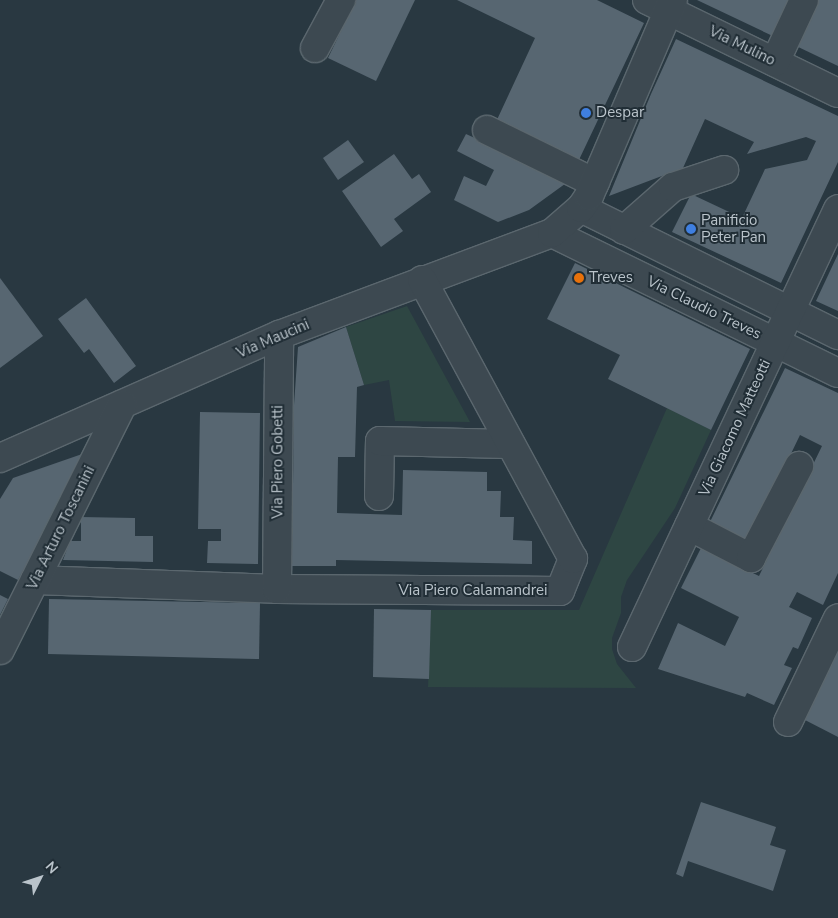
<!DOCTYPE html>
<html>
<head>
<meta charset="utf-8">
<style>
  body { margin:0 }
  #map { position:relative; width:838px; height:918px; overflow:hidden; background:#293841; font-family:"Nunito Sans",sans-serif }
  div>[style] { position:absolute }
  .green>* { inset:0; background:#2e4643 }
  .building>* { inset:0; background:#576671 }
  .roads { filter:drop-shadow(1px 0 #5b676e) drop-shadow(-1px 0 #5b676e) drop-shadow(0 1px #5b676e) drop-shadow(0 -1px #5b676e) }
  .minor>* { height:28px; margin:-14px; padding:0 14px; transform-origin:14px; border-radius:14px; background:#3d4951 }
  .dots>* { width:14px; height:14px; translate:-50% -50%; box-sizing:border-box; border:2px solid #212e36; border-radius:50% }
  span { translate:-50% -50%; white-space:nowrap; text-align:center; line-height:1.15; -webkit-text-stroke:4px #212e36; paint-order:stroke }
  .street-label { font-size:15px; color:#bac4cb }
  .poi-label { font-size:15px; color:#bac4cb }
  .left { translate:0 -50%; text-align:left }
  .north { position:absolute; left:15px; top:853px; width:50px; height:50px; -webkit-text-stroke:4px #212e36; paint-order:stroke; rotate:49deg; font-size:14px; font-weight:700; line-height:20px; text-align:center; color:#bac4cb }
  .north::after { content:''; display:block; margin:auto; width:18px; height:22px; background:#bac4cb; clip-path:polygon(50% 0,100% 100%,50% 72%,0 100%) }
</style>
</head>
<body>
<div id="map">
  <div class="green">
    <div style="clip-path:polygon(407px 306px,470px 422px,395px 421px,389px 380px,364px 385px,346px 327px)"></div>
    <div style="clip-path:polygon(667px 408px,711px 430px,675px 508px,627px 580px,621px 597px,621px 613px,612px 638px,612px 649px,617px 664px,636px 688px,428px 687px,431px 610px,579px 610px)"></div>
  </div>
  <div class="building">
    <div style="clip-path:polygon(356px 0,415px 0,376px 81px,328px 58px)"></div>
    <div style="clip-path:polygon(457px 0,597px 0,644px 23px,577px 164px,495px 124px,535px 38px)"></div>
    <div style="clip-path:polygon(697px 0,795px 0,777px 38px)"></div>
    <div style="clip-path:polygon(815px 0,838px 0,838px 66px,794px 45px)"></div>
    <div style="clip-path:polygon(676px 39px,838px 116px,838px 162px,781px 283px,672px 232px,691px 194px,742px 218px,765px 169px,807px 160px,816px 141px,806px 137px,747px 154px,754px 142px,705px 119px,683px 168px,609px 196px,651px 94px)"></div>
    <div style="clip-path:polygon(466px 134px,569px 181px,529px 210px,498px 222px,454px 200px,464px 176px,486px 186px,494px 170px,457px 151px)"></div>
    <div style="clip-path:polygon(348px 140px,364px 162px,338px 180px,323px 158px)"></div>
    <div style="clip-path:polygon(394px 154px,412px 179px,419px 174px,431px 192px,394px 219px,403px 231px,381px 247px,342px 191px)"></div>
    <div style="clip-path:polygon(838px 254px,838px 311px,816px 301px)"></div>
    <div style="clip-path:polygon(575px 263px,750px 349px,711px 430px,608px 379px,620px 355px,547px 319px)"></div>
    <div style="clip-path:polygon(0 278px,43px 336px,0 368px)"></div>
    <div style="clip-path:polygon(86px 298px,136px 366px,114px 383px,89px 349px,84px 353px,58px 319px)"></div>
    <div style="clip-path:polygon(346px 327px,364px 385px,357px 387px,355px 457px,338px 457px,337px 513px,402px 515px,403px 470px,487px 472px,487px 491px,501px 491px,500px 517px,514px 517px,513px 540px,532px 541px,532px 564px,336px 560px,336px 566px,292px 566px,294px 405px,298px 347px)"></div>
    <div style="clip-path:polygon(785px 368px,838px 393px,838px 573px,823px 605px,797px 592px,789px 607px,812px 618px,798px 649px,793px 647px,784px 665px,792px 668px,774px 705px,747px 693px,745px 697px,658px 669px,678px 623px,725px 646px,739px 617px,681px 588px,701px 548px,759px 576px,822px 446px,800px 435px,748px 543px,709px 524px)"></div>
    <div style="clip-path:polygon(200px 412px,260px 413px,258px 564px,207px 563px,208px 541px,221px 541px,221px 529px,198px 529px)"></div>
    <div style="clip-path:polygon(85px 453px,18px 580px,0 571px,0 499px,13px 478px)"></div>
    <div style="clip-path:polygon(81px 517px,135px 518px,135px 536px,153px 536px,153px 562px,63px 560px,70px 541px,81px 541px)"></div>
    <div style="clip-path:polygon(0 595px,8px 599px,0 615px)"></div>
    <div style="clip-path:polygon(49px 599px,260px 603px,259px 659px,48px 654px)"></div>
    <div style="clip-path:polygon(374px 609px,431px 610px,429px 679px,373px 677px)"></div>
    <div style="clip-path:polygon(838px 652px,838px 737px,805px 720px)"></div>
    <div style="clip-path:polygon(701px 802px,776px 827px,770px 845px,786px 850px,773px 891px,688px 861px,683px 877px,676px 874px)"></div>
  </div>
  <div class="roads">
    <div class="minor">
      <div style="left:647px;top:0;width:212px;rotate:26deg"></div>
      <div style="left:315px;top:48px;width:55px;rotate:-61.6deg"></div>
      <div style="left:775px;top:62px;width:68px;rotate:-64.9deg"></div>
      <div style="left:487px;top:130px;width:120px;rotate:26.1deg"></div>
      <div style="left:581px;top:208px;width:287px;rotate:26.3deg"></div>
      <div style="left:624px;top:230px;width:65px;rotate:-41.3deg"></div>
      <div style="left:673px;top:187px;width:54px;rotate:-18.4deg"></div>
      <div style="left:552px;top:233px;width:318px;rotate:26.1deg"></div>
      <div style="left:0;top:458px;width:305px;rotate:-23.8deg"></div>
      <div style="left:279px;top:335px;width:291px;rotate:-20.5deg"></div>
      <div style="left:552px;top:233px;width:38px;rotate:-41deg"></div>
      <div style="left:581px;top:208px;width:14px;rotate:-56deg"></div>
      <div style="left:589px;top:196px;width:213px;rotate:-66.8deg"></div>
      <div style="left:379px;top:496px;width:55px;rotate:-89deg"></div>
      <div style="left:380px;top:441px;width:128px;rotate:1.3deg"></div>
      <div style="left:689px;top:526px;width:70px;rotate:27.3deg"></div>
      <div style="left:751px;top:558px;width:104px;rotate:-62.4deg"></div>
      <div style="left:35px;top:580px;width:242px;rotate:2.1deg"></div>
      <div style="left:277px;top:589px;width:283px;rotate:0.4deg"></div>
      <div style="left:560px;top:591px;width:35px;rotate:-68deg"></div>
      <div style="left:573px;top:559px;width:317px;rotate:-118.4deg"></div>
      <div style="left:277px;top:589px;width:254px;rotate:-89.5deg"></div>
      <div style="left:632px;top:647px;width:484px;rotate:-64.8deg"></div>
      <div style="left:0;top:650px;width:274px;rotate:-63.5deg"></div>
      <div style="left:788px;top:722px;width:115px;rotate:-64.3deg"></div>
    </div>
  </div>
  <div class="dots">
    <div style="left:586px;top:113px;background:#3f7fe0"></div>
    <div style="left:691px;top:229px;background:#3f7fe0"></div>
    <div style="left:579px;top:278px;background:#e8710a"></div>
  </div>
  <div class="street-label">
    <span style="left:742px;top:46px;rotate:26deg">Via Mulino</span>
    <span style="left:704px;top:308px;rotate:26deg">Via Claudio Treves</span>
    <span style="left:273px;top:339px;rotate:-23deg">Via Maucini</span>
    <span style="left:735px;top:428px;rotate:-65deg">Via Giacomo Matteotti</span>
    <span style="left:278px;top:462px;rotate:-90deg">Via Piero Gobetti</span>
    <span style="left:61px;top:528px;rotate:-64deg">Via Arturo Toscanini</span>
    <span style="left:473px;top:591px">Via Piero Calamandrei</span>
  </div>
  <div class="poi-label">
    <span class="left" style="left:596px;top:113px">Despar</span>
    <span class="left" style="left:701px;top:229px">Panificio<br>Peter Pan</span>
    <span class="left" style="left:589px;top:278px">Treves</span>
  </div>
  <div class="north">N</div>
</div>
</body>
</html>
